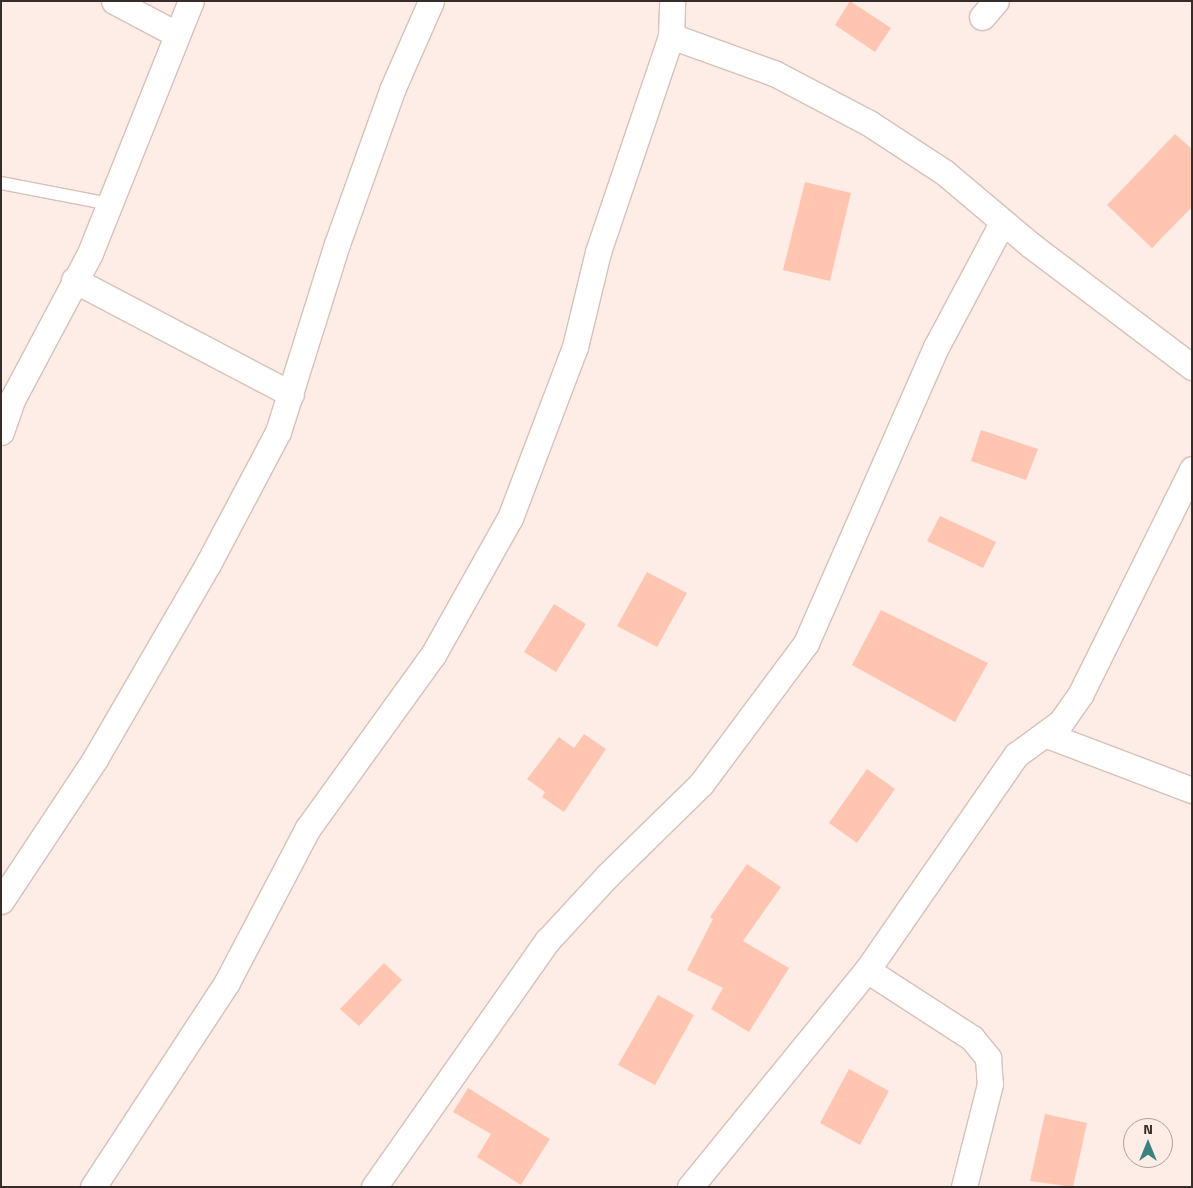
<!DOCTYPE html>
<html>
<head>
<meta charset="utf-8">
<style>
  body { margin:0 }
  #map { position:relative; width:1193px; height:1188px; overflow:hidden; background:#feece6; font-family:"Titillium Web",sans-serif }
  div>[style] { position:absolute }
  .building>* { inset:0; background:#ffc5b0 }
  .roads { filter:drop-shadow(1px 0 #d6c1b9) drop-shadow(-1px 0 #d6c1b9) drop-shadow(0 1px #d6c1b9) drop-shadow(0 -1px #d6c1b9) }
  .service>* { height:12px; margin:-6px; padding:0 6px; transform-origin:6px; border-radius:6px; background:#fff }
  .minor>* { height:25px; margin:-12.5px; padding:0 12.5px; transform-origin:12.5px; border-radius:12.5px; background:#fff }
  span { translate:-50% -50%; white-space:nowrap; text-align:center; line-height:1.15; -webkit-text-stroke:4px #feece6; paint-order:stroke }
  .frame { position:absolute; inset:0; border:2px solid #362d2a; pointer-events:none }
  .north { position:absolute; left:1123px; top:1118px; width:50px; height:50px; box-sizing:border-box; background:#feece6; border:1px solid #aea09b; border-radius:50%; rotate:0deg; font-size:14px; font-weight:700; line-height:20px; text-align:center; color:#362d2a }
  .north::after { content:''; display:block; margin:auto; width:18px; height:22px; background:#3a827e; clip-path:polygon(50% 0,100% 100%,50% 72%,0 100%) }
</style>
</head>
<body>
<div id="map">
  <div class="building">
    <div style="clip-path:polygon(850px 1px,891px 28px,875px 52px,835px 25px)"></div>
    <div style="clip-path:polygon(1175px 134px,1192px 149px,1192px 207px,1152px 248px,1107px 205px)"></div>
    <div style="clip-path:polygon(805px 182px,851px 193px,830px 281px,783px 270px)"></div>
    <div style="clip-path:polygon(981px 430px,1038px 449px,1026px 480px,971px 461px)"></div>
    <div style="clip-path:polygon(940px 516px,996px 542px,983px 568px,927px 541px)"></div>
    <div style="clip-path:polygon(647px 572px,687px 593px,657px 647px,617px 626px)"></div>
    <div style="clip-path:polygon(554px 604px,586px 624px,556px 672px,524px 652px)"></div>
    <div style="clip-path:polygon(881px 610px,988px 663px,955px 722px,852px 665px)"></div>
    <div style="clip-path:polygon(584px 734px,606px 749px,564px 812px,542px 797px,545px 792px,527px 779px,559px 737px,574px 748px)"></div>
    <div style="clip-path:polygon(867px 769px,895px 789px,857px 843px,829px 823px)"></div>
    <div style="clip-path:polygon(747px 864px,781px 887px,743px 941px,789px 968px,749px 1032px,711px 1009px,723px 988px,687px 970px,713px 919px,710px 917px)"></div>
    <div style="clip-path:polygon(384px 963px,402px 980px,359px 1026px,340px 1009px)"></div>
    <div style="clip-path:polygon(658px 995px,694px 1015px,655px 1085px,618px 1065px)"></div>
    <div style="clip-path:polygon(849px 1069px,889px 1091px,860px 1145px,820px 1123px)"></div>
    <div style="clip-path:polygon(468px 1088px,550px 1139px,521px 1185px,477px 1157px,491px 1134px,453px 1112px)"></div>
    <div style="clip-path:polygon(1045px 1114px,1087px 1123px,1073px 1187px,1030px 1181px)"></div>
  </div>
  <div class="roads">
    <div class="service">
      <div style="left:1px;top:183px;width:111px;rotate:10.9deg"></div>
    </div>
    <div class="minor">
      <div style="left:114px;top:1px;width:70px;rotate:28deg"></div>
      <div style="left:982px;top:17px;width:21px;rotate:-49deg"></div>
      <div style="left:671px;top:36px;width:109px;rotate:19.8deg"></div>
      <div style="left:774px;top:73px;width:107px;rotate:27.8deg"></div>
      <div style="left:869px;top:123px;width:90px;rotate:33.2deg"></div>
      <div style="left:944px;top:172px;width:115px;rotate:40.1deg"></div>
      <div style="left:1032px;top:246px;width:201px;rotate:37.1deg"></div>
      <div style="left:74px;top:280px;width:245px;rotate:27.7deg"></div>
      <div style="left:1px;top:432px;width:34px;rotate:-71deg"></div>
      <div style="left:12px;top:400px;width:166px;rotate:-62deg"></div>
      <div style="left:90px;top:253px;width:271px;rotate:-68.2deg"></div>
      <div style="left:1047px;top:735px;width:155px;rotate:20.8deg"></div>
      <div style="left:1px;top:901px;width:170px;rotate:-56.5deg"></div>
      <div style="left:95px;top:759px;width:225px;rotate:-59.9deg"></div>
      <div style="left:208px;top:564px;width:149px;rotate:-62.1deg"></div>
      <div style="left:278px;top:432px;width:197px;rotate:-72.6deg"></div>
      <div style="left:337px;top:244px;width:164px;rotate:-70.3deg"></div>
      <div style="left:392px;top:90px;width:97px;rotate:-66.3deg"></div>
      <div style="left:867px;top:970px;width:125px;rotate:32.9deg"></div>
      <div style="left:972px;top:1038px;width:26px;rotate:51deg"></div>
      <div style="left:988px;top:1058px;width:26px;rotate:86deg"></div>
      <div style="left:990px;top:1084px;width:106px;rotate:104.2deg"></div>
      <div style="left:93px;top:1187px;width:245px;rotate:-56.8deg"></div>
      <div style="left:227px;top:982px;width:174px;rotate:-62.3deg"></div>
      <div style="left:308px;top:828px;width:213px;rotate:-54.2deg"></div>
      <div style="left:433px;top:655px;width:157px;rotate:-60.7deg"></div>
      <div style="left:510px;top:518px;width:183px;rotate:-69.2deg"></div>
      <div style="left:575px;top:347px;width:98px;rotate:-76.4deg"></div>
      <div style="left:598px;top:252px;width:228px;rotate:-71.3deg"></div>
      <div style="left:671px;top:36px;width:35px;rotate:-88deg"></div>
      <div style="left:374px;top:1187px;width:301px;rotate:-54.9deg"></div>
      <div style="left:547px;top:941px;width:88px;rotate:-47.3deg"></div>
      <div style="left:607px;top:876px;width:132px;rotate:-44.4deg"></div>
      <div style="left:701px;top:784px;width:176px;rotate:-53.3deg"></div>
      <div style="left:806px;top:643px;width:323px;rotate:-66.3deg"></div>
      <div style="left:936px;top:347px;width:140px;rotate:-62deg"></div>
      <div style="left:690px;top:1187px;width:280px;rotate:-50.8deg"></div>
      <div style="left:867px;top:970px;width:262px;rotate:-55.3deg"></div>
      <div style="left:1016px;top:755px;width:56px;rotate:-36.3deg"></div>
      <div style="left:1061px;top:722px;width:35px;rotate:-55deg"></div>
      <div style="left:1081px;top:693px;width:250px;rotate:-63.6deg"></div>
    </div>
  </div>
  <div class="frame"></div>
  <div class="north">N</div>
</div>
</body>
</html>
